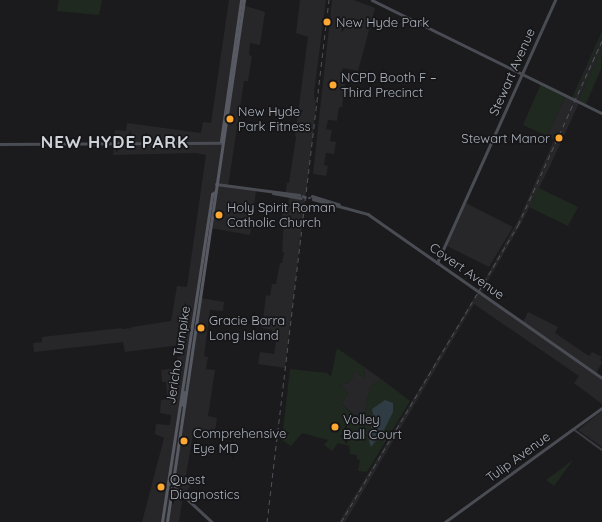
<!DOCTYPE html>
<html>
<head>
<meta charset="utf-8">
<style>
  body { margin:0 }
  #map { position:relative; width:602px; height:522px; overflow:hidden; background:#1b1b1d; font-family:Quicksand,sans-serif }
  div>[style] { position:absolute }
  .built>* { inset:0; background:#27272a }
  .green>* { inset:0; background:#202920 }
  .water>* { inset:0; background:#2f3c43 }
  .tertiary>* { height:2px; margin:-1px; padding:0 1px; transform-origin:1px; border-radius:1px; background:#3b3d43 }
  .secondary>* { height:2.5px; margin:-1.25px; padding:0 1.25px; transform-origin:1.25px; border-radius:1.25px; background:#494c53 }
  .primary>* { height:3px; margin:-1.5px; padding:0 1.5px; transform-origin:1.5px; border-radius:1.5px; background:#575a62 }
  .rail>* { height:1px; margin-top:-0.5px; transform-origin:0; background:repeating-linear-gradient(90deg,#4e5158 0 5px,transparent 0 9px) }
  .dots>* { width:11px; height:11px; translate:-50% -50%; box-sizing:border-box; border:2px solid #161618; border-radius:50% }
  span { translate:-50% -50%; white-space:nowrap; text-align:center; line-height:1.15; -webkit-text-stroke:3.5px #161618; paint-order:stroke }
  .poi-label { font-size:13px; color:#acb3be }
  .left { translate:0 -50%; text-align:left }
  .right { translate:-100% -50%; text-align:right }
  .street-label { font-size:13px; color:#acb3be }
  .district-label { font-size:17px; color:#ced2d9; font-weight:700; letter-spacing:1px }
</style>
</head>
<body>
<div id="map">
  <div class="built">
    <div style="clip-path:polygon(229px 0,244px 0,243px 5px,265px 12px,260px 45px,250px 43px,249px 55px,252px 56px,248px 81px,244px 81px,228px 187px,256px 191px,250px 235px,211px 228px,201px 298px,224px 302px,223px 311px,210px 310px,204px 356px,208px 357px,206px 369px,215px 370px,208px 416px,217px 418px,216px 426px,213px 434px,194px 428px,185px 481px,190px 486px,183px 496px,179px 522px,142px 522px,164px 438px,155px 434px,156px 424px,170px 425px,171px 415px,160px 413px,161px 400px,168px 399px,169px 395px,167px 395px,166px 382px,162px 382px,161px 370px,178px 368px,177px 357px,181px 356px,180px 345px,125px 352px,123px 342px,34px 352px,33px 343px,42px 342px,42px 337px,122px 328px,122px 329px,132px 328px,132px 327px,171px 321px,177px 286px,187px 287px,206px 155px,196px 153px,113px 155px,115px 130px,126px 131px,127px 123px,201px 133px,203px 122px,211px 123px)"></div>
    <div style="clip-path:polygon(300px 0,326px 0,314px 93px,315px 100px,316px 101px,314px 126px,285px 368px,258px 364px,260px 352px,274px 354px,276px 342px,271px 341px,272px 330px,262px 328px,266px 295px,270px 296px,272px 284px,276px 284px,280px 263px,282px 263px,284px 252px,282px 252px,284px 218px,282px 217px,283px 206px,288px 206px,289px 196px,285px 196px,287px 183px,289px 183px,296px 137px,295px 136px,308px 37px,296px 33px)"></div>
    <div style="clip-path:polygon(332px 0,354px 0,375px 8px,358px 71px,343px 68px,340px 83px,345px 84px,342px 107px,339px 107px,337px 121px,328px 120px,326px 129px,332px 130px,330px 141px,336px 142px,334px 154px,326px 153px,324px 165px,328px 166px,326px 176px,313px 174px)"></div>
    <div style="clip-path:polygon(602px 37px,602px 47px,578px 100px,580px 101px,550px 166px,522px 222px,481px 293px,523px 322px,528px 312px,558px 327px,555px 333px,589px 356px,592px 352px,602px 357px,600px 360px,602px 362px,596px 374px,602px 379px,602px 404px,574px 383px,579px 376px,474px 304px,345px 522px,339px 522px,477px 293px,520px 217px,554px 140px,547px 136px,566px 95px,574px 99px)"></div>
    <div style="clip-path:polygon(464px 202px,513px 227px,489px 267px,445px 245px)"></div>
    <div style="clip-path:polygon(364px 367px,381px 379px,370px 387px,365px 411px,355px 416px,341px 403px,348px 394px,341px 386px,343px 383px,348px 384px,356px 372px,365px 379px)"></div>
    <div style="clip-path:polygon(602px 411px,602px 447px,578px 430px)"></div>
  </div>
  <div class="green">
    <div style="clip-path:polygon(59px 0,102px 0,99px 15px,57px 11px)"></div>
    <div style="clip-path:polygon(602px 31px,602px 37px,574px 99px,572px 98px)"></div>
    <div style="clip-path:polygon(602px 47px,601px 69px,586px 104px,578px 101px)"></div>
    <div style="clip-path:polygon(541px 84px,565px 97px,547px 136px,523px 125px)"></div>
    <div style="clip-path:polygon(539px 188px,578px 207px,568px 226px,529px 207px)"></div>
    <div style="clip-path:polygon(337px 348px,364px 367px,365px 379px,356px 372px,348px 384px,343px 383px,341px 386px,348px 394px,341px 403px,354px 416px,365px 411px,370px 387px,381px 379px,410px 401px,367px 472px,358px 471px,360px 460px,357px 459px,357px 455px,350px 454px,349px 446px,338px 443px,332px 451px,324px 445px,328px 440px,302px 433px,291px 446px,282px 440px,290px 369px,327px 373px,331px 377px)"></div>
    <div style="clip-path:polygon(573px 460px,554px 486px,546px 480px)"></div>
  </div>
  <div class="water">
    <div style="clip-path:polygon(385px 400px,393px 403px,393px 412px,383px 432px,371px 447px,369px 441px,373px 414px,372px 409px)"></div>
  </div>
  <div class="tertiary">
    <div style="left:573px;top:429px;width:36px;rotate:36deg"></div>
  </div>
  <div class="secondary">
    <div style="left:372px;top:0;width:256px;rotate:26.2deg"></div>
    <div style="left:0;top:144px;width:222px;rotate:-0.3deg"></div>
    <div style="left:216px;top:184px;width:84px;rotate:7.5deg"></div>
    <div style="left:273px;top:193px;width:28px;rotate:10deg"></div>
    <div style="left:303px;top:196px;width:2px;rotate:27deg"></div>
    <div style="left:312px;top:196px;width:28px;rotate:17deg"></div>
    <div style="left:309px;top:198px;width:1px"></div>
    <div style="left:313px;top:199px;width:57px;rotate:15.3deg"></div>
    <div style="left:368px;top:214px;width:286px;rotate:35deg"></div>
    <div style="left:437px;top:263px;width:288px;rotate:-65.8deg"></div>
    <div style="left:169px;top:482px;width:59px;rotate:42.9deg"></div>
    <div style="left:445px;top:522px;width:194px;rotate:-36deg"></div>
  </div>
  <div class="primary">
    <div style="left:221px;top:141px;width:142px;rotate:-81.9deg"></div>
    <div style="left:184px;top:392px;width:12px;rotate:99deg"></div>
    <div style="left:182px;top:404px;width:3px;rotate:45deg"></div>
    <div style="left:162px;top:522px;width:332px;rotate:-81.3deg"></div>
    <div style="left:212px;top:194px;width:4px;rotate:-34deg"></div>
    <div style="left:167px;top:522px;width:528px;rotate:-81.61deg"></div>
  </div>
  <div class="rail">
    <div style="left:267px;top:522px;width:526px;rotate:-83.23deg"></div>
    <div style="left:341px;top:522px;width:346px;rotate:-59.2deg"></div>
    <div style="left:518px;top:225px;width:202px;rotate:-65.5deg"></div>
  </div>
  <div class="dots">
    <div style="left:327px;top:22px;background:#ffa831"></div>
    <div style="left:333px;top:85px;background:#ffa831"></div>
    <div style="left:230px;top:119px;background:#ffa831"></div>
    <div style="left:559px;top:138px;background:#ffa831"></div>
    <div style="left:219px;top:215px;background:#ffa831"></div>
    <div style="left:201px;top:328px;background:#ffa831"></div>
    <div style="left:335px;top:427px;background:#ffa831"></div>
    <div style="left:184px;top:441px;background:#ffa831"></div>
    <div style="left:161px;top:487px;background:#ffa831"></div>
  </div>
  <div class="poi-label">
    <span class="left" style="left:336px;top:22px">New Hyde Park</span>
    <span class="left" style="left:341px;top:85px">NCPD Booth F –<br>Third Precinct</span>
    <span class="left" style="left:238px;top:119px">New Hyde<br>Park Fitness</span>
    <span class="right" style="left:550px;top:138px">Stewart Manor</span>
    <span class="left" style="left:227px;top:215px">Holy Spirit Roman<br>Catholic Church</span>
    <span class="left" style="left:209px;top:328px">Gracie Barra<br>Long Island</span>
    <span class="left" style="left:343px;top:427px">Volley<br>Ball Court</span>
    <span class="left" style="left:193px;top:441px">Comprehensive<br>Eye MD</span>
    <span class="left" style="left:170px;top:487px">Quest<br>Diagnostics</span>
  </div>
  <div class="street-label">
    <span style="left:512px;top:72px;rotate:-66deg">Stewart Avenue</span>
    <span style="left:467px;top:271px;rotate:35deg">Covert Avenue</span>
    <span style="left:178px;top:355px;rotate:-81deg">Jericho Turnpike</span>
    <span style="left:518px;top:457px;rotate:-36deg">Tulip Avenue</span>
  </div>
  <div class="district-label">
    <span style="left:115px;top:142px">NEW HYDE PARK</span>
  </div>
</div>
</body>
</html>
